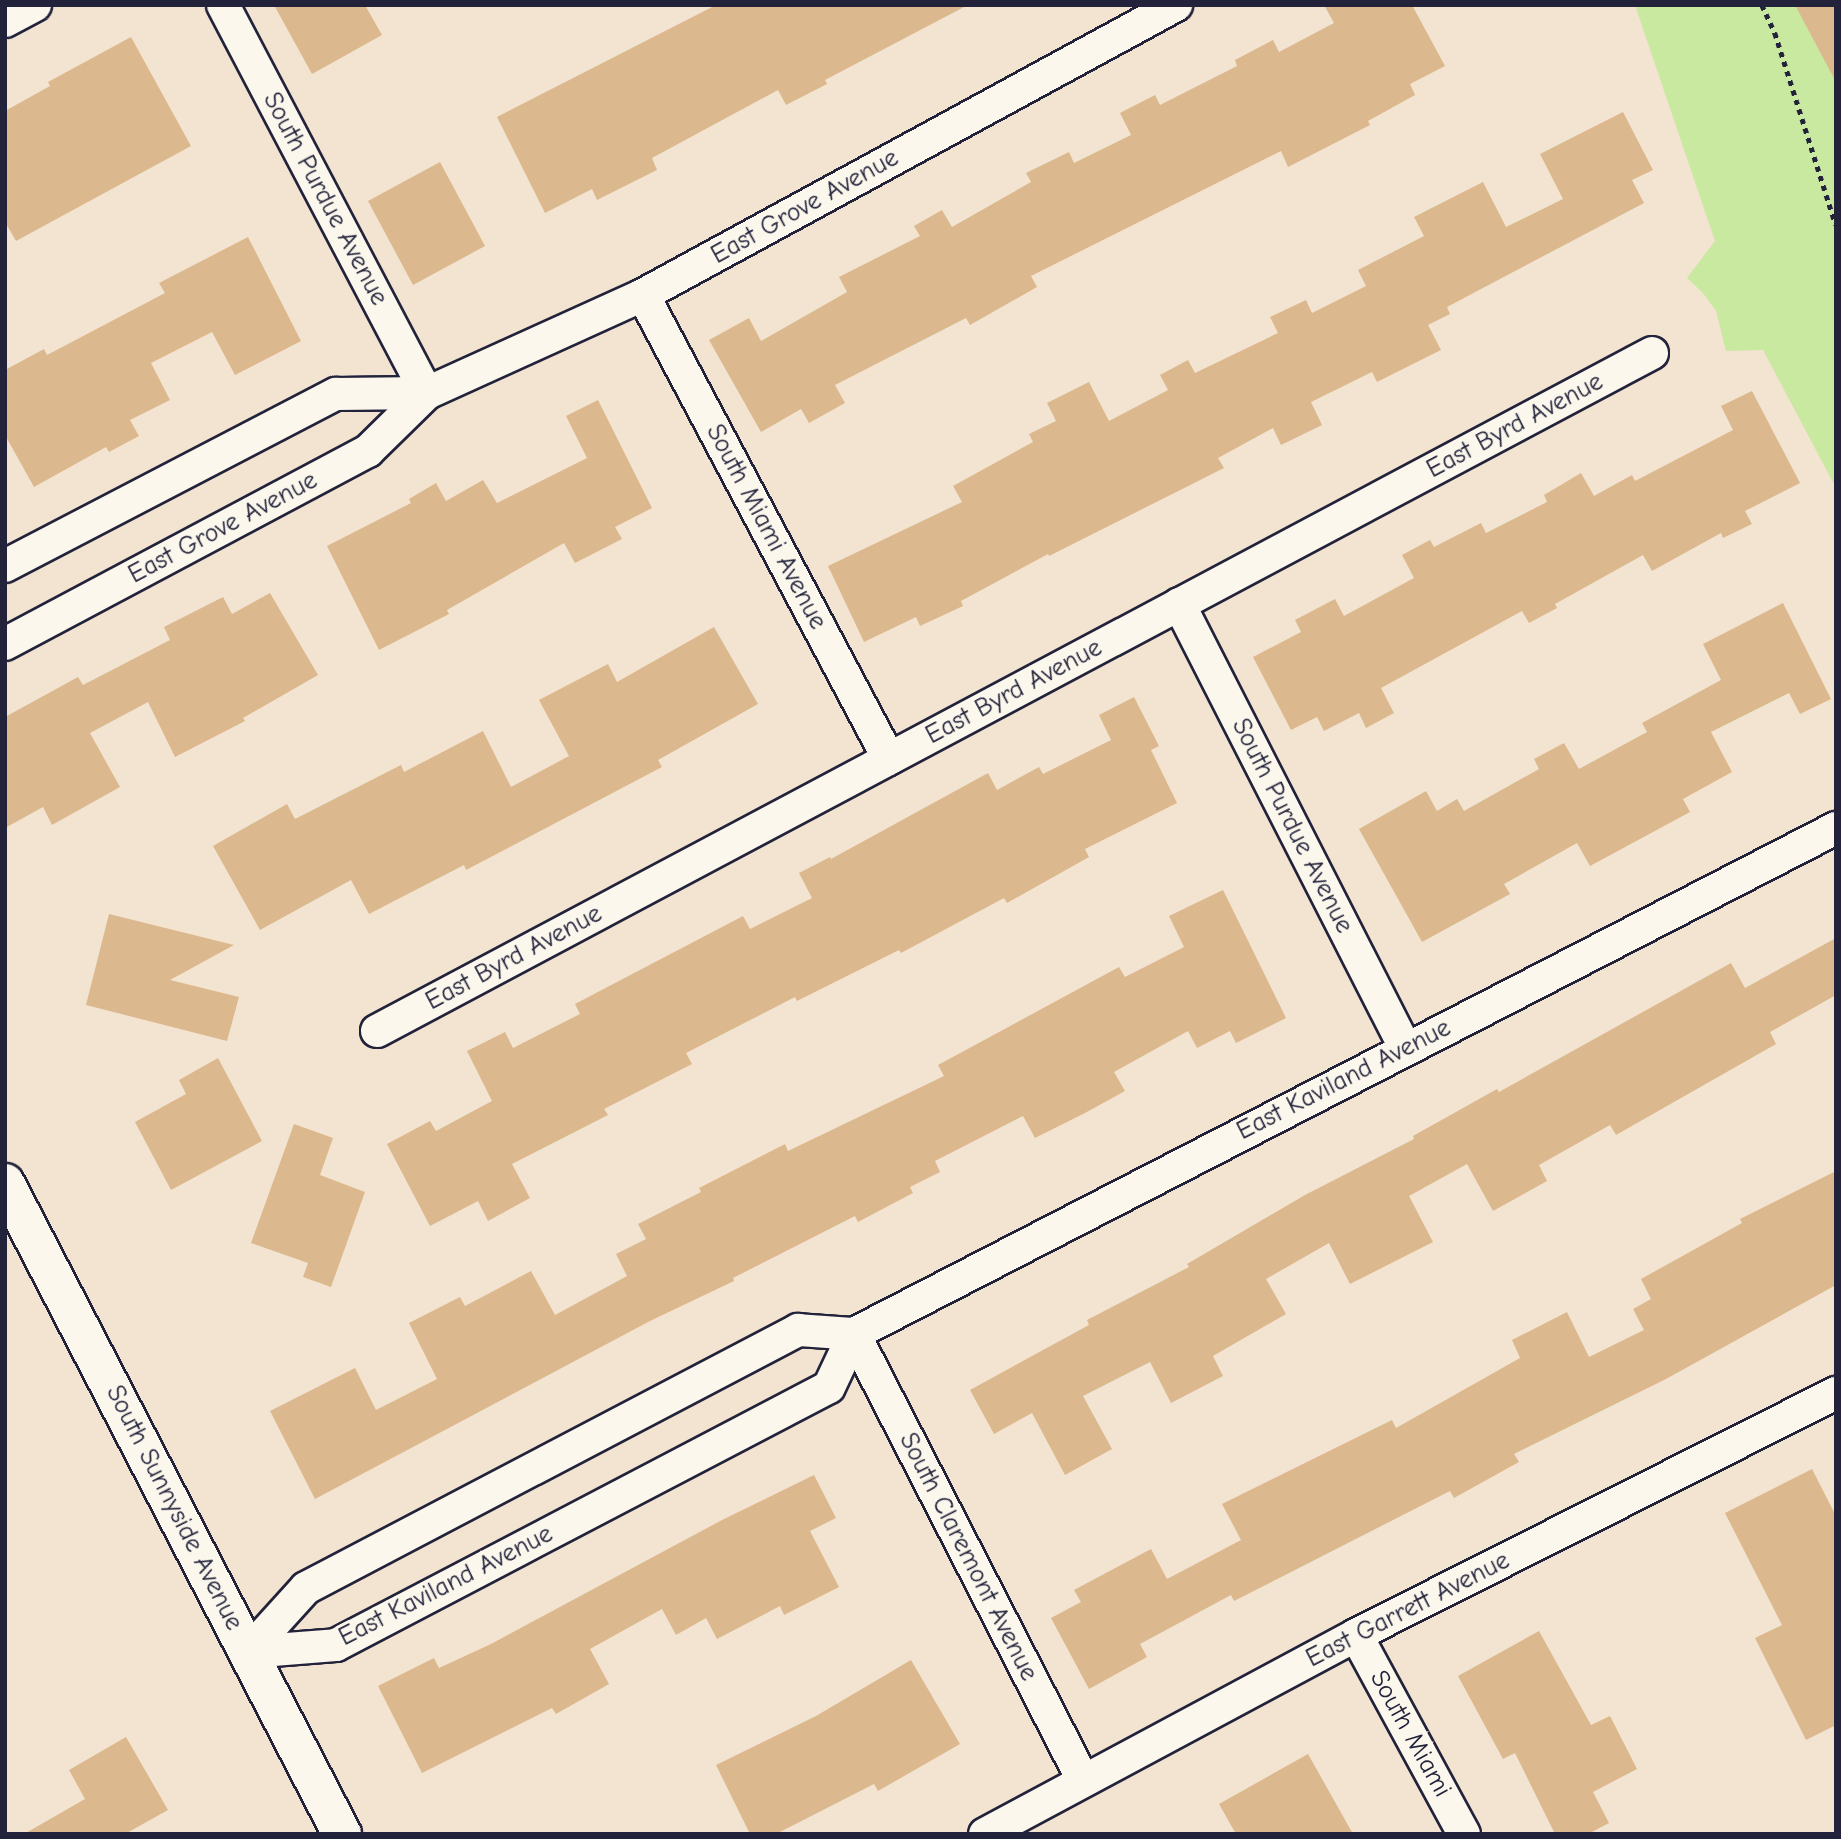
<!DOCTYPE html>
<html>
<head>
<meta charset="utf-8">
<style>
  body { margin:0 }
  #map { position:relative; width:1841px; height:1839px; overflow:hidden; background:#f2e4d0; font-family:"Comic Neue",sans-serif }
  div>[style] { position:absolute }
  .green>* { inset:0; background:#c9e8a0 }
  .building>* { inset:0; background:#dcb88e }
  .path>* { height:4.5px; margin-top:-2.25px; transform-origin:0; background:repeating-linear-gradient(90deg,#22223b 0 5px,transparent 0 10px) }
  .roads { filter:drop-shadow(2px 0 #22223b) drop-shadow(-2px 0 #22223b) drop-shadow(0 2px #22223b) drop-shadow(0 -2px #22223b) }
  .minor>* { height:32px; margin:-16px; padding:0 16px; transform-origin:16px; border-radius:16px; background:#fbf7ec }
  .tertiary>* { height:38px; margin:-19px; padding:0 19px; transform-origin:19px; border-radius:19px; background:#fbf7ec }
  span { translate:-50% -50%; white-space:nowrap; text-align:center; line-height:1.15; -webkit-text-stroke:6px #fbf7ec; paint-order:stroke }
  .street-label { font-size:26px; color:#22223b }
  .frame { position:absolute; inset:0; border:7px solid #22223b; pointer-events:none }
</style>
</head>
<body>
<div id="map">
  <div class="green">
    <div style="clip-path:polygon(1635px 5px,1814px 5px,1836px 69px,1836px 488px,1763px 350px,1726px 351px,1716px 311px,1703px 293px,1687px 278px,1715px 241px)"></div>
  </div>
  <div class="building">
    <div style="clip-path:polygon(274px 5px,365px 5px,382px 35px,312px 74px)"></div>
    <div style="clip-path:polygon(716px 5px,968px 5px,825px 80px,827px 84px,786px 105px,778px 90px,652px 158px,657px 170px,597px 200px,592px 189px,545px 213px,497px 117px)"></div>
    <div style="clip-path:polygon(1324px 5px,1412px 5px,1445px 66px,1410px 84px,1415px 95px,1368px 121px,1370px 125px,1288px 167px,1281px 151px,1031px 276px,1037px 287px,970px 325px,966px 318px,835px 385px,845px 403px,809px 423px,801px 409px,761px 432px,709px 340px,749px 318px,761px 341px,847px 292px,839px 277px,920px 236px,914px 226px,942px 210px,952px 227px,1031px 182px,1026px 173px,1069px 152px,1074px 163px,1131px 135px,1120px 113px,1155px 95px,1160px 105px,1237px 66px,1235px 60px,1273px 40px,1279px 52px,1334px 23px)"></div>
    <div style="clip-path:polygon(1795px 5px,1836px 5px,1836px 82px)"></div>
    <div style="clip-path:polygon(131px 37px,191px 146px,16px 241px,5px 222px,5px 111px,50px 86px,48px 82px)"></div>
    <div style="clip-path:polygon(1623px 112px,1653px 170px,1632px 180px,1644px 203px,1447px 307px,1450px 314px,1428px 325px,1441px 350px,1377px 382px,1372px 372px,1311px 402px,1322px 425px,1281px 445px,1273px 428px,1218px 458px,1224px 468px,1049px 556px,1048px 554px,961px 601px,963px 606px,920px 626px,916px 617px,864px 642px,828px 566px,962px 502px,953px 486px,1033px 442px,1029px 434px,1056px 421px,1047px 403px,1089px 382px,1109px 421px,1168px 390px,1160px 375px,1188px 360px,1195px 373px,1278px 333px,1270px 317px,1306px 300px,1312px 313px,1366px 286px,1358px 270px,1424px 236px,1414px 217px,1483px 182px,1506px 227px,1563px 199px,1540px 154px)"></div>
    <div style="clip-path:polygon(440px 162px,485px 246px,413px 285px,368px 201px)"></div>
    <div style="clip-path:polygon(248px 237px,301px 341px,235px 375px,212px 332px,151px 363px,170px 400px,130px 420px,139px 436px,109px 452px,106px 447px,34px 487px,5px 435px,5px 370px,44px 349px,47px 355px,165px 293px,159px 283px)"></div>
    <div style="clip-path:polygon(1752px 391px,1800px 483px,1745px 511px,1752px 524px,1723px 538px,1721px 533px,1652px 571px,1643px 555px,1555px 604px,1557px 608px,1529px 623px,1522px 611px,1381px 688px,1394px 713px,1366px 728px,1359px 713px,1324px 731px,1317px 717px,1291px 730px,1253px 657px,1301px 632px,1295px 620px,1335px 599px,1344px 616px,1414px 578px,1402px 555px,1430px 540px,1434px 547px,1481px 523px,1486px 533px,1547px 502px,1544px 495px,1581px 473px,1594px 496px,1632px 475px,1635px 481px,1733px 430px,1721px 406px)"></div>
    <div style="clip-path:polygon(598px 400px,652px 508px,615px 527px,622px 539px,575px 563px,564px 543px,447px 610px,449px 614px,379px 650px,327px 546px,411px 503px,409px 499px,436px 483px,446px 501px,483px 480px,497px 503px,587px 458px,566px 416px)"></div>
    <div style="clip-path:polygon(270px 593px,318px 675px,243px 718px,245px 721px,175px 757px,148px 702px,90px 733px,120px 787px,52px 825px,43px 807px,5px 828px,5px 717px,78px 677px,83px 685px,170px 640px,164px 627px,223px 597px,232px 614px)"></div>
    <div style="clip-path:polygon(1783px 603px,1831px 699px,1800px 714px,1789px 693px,1711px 732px,1732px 772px,1683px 799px,1690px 812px,1590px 866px,1577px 843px,1504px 884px,1510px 894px,1422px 942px,1359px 829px,1426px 791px,1437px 811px,1457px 799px,1464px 811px,1539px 769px,1534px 759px,1564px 743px,1579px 769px,1647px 732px,1642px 723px,1721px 680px,1703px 644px)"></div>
    <div style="clip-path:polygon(714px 627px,758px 704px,658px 760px,662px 767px,466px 870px,464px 865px,369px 914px,351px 880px,260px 930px,213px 846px,287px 804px,295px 819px,401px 765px,404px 772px,483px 731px,511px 787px,569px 756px,539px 700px,608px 664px,617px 682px)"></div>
    <div style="clip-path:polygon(1134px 697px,1159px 746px,1151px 750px,1177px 803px,1085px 849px,1089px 857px,1007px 903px,1004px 898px,901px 953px,899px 950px,797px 1001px,795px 997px,686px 1053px,692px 1064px,604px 1109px,608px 1115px,512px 1164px,530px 1198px,488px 1221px,478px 1201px,430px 1226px,387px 1144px,430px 1121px,436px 1131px,492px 1101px,467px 1051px,505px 1032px,513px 1048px,580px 1014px,575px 1004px,743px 916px,750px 929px,812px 898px,799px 873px,830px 857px,831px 859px,988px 773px,997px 790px,1039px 767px,1043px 774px,1111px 740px,1099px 715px)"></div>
    <div style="clip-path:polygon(1223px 890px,1286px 1018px,1236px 1043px,1230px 1031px,1197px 1048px,1188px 1031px,1114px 1072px,1125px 1091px,1085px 1113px,1035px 1138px,1023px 1116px,935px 1161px,940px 1172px,910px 1187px,913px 1193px,858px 1222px,855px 1216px,733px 1278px,734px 1281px,650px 1321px,315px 1499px,270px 1411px,355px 1368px,376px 1410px,437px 1379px,409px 1323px,460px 1297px,465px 1306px,531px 1271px,555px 1315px,627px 1276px,616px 1254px,646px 1239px,638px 1224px,701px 1192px,699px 1188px,785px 1144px,788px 1151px,944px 1076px,938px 1065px,1119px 967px,1125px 977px,1184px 947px,1169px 916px)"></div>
    <div style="clip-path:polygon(109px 914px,234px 945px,170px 980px,239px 997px,227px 1041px,86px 1005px)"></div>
    <div style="clip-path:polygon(1836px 938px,1836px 995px,1770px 1032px,1776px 1044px,1616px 1135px,1610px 1125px,1539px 1165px,1547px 1181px,1493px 1211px,1467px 1164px,1409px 1196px,1433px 1242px,1350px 1284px,1329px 1243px,1266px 1279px,1286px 1314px,1213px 1356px,1223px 1376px,1171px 1403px,1150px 1362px,1083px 1396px,1112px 1449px,1065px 1475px,1032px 1413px,994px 1434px,970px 1390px,1089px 1325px,1087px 1320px,1189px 1267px,1187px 1264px,1305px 1195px,1414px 1139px,1413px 1136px,1497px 1089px,1499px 1092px,1731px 963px,1745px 988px)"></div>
    <div style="clip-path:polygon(218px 1058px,262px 1141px,171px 1190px,135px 1122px,186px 1094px,179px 1080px)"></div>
    <div style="clip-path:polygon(294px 1124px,333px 1138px,320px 1175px,365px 1192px,331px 1287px,303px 1277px,308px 1263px,251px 1243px)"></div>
    <div style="clip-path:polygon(1836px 1171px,1836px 1285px,1666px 1379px,1514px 1454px,1519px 1462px,1454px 1498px,1450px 1491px,1234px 1601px,1231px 1595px,1140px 1644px,1147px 1657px,1089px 1689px,1051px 1618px,1081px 1602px,1074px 1590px,1151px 1549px,1167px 1579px,1241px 1540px,1222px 1504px,1392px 1420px,1396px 1428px,1520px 1358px,1512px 1340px,1567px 1312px,1589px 1357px,1644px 1330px,1633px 1309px,1651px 1299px,1641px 1279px,1742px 1223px,1740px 1219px)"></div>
    <div style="clip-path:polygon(1812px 1469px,1836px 1516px,1836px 1725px,1806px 1740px,1755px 1638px,1782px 1625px,1725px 1513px)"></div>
    <div style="clip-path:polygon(814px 1475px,836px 1518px,810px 1531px,839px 1587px,784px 1615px,780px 1606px,717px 1639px,706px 1618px,676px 1635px,662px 1609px,590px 1649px,609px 1684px,556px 1714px,552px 1708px,422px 1773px,378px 1686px,434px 1658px,439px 1668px,491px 1644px,722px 1520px)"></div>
    <div style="clip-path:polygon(1539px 1631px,1591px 1725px,1610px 1716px,1637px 1769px,1593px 1792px,1609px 1823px,1588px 1834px,1555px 1834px,1515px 1753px,1503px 1759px,1458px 1676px)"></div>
    <div style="clip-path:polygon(911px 1660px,960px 1744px,878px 1791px,874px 1784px,776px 1834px,750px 1834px,716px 1765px,816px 1716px)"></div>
    <div style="clip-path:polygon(126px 1737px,168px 1810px,125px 1834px,24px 1834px,85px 1799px,69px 1770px)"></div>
    <div style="clip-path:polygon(1308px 1754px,1353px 1834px,1236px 1834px,1219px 1804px)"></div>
  </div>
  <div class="path">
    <div style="left:1762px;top:5px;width:31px;rotate:65deg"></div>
    <div style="left:1775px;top:33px;width:201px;rotate:72.4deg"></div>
  </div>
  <div class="roads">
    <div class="minor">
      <div style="left:223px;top:5px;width:438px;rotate:62.3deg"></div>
      <div style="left:427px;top:393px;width:237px;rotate:-24.4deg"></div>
      <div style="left:643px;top:295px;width:607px;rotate:-28.55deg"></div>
      <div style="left:5px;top:21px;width:34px;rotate:-28deg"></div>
      <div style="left:643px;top:295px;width:525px;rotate:62.07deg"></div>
      <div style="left:5px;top:566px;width:373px;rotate:-27.5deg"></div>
      <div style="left:336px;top:394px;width:91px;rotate:-0.6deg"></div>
      <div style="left:427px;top:393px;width:83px;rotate:135.5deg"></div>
      <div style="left:368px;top:451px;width:411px;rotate:152deg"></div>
      <div style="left:1179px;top:604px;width:497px;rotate:63deg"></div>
      <div style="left:377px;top:1031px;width:1444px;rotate:-28deg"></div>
      <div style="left:854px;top:1334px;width:501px;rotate:62.82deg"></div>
      <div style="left:1356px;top:1635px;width:226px;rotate:61.5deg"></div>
      <div style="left:248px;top:1652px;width:86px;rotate:-47.8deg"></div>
      <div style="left:306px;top:1588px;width:556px;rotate:-27.67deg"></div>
      <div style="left:798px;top:1330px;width:56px;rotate:4.1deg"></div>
      <div style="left:854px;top:1334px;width:1105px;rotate:-27.26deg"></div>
      <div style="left:248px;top:1652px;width:88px;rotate:-4.5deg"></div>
      <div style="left:336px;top:1645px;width:556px;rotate:-27.62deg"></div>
      <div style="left:829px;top:1387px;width:59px;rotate:-64.7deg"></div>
      <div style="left:985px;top:1834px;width:421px;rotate:-28.2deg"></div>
      <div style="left:1356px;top:1635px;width:538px;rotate:-26.76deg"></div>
    </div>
    <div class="tertiary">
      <div style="left:5px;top:1183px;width:733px;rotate:62.63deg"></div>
    </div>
  </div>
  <div class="street-label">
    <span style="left:325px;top:199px;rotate:62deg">South Purdue Avenue</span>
    <span style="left:805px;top:207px;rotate:-29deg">East Grove Avenue</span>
    <span style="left:1515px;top:426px;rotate:-28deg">East Byrd Avenue</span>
    <span style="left:766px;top:527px;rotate:62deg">South Miami Avenue</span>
    <span style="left:223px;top:528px;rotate:-28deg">East Grove Avenue</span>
    <span style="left:1014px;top:692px;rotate:-28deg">East Byrd Avenue</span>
    <span style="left:1292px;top:826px;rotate:63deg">South Purdue Avenue</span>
    <span style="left:514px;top:958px;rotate:-28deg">East Byrd Avenue</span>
    <span style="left:1344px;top:1080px;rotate:-27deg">East Kaviland Avenue</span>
    <span style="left:174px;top:1508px;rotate:63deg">South Sunnyside Avenue</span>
    <span style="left:968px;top:1557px;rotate:63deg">South Claremont Avenue</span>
    <span style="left:446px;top:1586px;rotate:-27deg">East Kaviland Avenue</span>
    <span style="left:1408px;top:1610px;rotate:-27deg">East Garrett Avenue</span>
    <span style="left:1410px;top:1734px;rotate:61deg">South Miami</span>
  </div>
  <div class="frame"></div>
</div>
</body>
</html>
